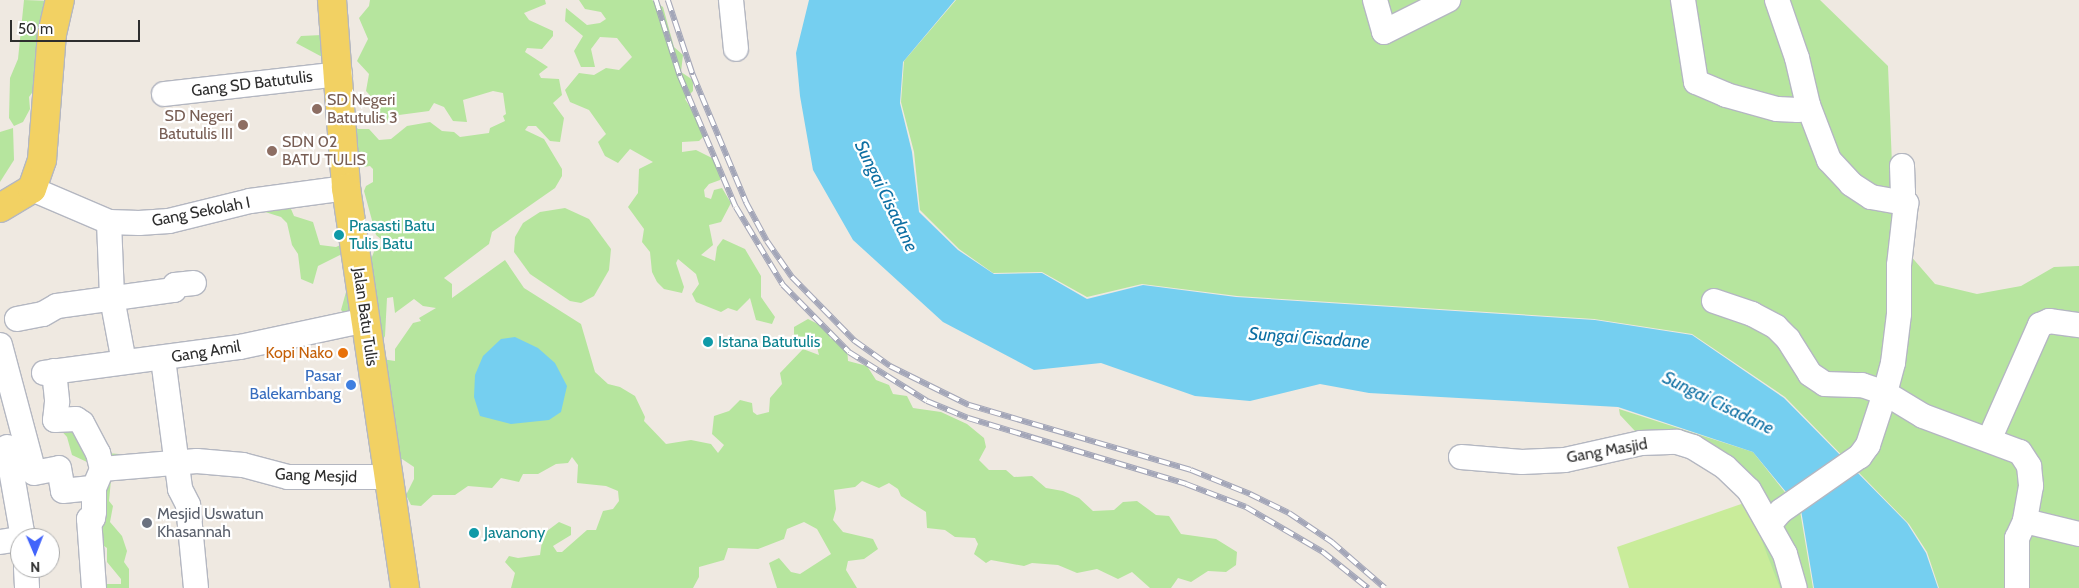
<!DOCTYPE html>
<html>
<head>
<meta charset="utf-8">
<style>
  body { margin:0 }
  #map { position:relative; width:2079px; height:588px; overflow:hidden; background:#efe9e1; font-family:Cabin,sans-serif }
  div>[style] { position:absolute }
  .green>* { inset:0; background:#b6e59e }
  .pitch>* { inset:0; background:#c9ec9a }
  .water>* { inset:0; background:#75cff0 }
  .roads { filter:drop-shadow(1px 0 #b4b7c1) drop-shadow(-1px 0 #b4b7c1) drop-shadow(0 1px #b4b7c1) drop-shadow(0 -1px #b4b7c1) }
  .minor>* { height:24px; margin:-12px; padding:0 12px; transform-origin:12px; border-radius:12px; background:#fff }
  .major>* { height:28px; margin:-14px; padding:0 14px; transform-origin:14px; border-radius:14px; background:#f2d163 }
  .rail>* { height:5.5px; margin-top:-2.75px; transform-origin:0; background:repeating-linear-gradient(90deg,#fff 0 11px,#a3a6b8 0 22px); box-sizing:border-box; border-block:1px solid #a3a6b8 }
  .dots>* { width:14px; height:14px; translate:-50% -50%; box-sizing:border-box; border:2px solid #fff; border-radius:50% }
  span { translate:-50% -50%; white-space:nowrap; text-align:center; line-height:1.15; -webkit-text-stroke:4.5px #fff; paint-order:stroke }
  .street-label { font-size:16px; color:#2e2e2e }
  .education-label { font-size:16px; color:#785e54 }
  .left { translate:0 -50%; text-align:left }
  .right { translate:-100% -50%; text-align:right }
  .culture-label { font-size:16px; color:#0d838f }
  .food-label { font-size:16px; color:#c56008 }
  .shop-label { font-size:16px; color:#366cbe }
  .worship-label { font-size:16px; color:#5b616d }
  .water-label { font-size:18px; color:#0d6fa3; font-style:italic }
  .north { position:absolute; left:10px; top:528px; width:50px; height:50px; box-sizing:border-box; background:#fff; border:1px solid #ababab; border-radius:50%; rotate:179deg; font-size:14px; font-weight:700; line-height:20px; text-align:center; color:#2e2e2e }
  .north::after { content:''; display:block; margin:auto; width:18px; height:22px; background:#4264fb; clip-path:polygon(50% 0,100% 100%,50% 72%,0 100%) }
  .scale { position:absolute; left:10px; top:20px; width:130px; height:22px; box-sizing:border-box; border:2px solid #2e2e2e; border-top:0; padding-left:6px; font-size:15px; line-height:18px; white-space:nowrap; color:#2e2e2e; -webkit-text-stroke:4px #fff; paint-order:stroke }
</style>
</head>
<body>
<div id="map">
  <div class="green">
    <div style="clip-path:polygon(24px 0,50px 1px,42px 10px,46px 18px,37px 86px,29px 97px,30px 109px,23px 122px,14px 126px,9px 118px,10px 78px,18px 59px)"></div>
    <div style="clip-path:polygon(370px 0,545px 0,546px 4px,524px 13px,529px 20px,553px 31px,553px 36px,542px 49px,527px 48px,525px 52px,548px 67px,539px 74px,541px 78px,559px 79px,562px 95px,553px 103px,564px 118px,560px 142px,550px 141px,536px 126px,528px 126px,525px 130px,544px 139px,562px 169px,562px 176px,555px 188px,492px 232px,489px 244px,444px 278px,452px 284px,452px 298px,505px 260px,524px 288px,581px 324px,595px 372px,608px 384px,620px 387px,635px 396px,645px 417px,644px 421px,666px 444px,691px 440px,711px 444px,718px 453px,724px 445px,712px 434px,714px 416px,729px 411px,740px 400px,752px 403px,753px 412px,757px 415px,769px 412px,770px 398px,782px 384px,780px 373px,803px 349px,819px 355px,816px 343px,798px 340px,794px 334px,794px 327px,808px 319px,828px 329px,830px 338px,847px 347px,848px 361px,867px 366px,876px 380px,889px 385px,893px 394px,907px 396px,913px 408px,941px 412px,967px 424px,984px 438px,986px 447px,979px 460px,989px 470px,1006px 470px,1014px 477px,1032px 476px,1046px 488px,1063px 491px,1079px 498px,1093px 511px,1114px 510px,1123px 502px,1137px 501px,1156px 515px,1169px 516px,1181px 534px,1216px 539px,1237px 552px,1236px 565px,1226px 572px,1208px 571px,1191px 582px,1178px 578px,1171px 588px,1150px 588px,1132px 572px,1118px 579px,1097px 569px,1077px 573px,1058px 565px,1032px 563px,1024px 566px,991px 560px,986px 563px,974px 554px,978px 544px,975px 538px,955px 537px,945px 530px,927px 528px,926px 512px,901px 496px,898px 489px,889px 483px,879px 488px,862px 481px,855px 487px,834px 490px,836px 509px,833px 520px,843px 532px,873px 539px,878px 549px,864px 559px,848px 561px,846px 570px,857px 588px,777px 588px,769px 563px,779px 558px,791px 572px,800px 574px,831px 554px,817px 529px,804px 522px,787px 529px,784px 539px,758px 549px,728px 548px,724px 560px,699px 567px,699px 577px,693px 588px,511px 588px,515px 573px,505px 562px,509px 556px,518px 558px,540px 555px,543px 534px,559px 522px,571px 527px,571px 535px,553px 546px,557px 552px,562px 552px,587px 530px,596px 530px,603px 511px,613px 509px,619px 501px,618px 491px,606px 486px,577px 483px,578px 465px,572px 457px,568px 463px,556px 464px,538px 474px,523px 474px,519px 482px,501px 478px,492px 488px,468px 486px,455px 495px,433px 495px,421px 506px,411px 505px,406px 495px,414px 479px,414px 467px,402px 459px,381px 461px,369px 451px,375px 358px,395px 361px,395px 349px,413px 323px,421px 321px,419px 318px,436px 308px,423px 306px,414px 299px,395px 313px,393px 297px,387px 298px,385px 336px,379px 347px,341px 310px,346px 292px,356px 273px,367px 270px,375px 249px,387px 244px,376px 235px,364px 191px,366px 186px,373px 182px,373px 169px,370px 166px,350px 169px,332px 133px,326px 112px,342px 110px,358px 129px,369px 129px,379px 140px,391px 139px,407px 126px,430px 122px,442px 131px,454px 132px,460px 137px,489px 133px,490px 128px,505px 121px,503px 116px,506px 114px,503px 93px,493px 91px,463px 100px,467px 122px,453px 121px,444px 107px,434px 103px,429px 111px,399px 115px,391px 123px,383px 123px,375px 117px,377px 103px,366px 91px,369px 74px,357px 61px,368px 39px,359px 18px,369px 6px)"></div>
    <div style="clip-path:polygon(579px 0,652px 0,663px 7px,674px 47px,683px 55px,681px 72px,693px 80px,693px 91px,685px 99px,702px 125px,705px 135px,699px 141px,682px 142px,682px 152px,696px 150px,716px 160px,722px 172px,720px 180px,709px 184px,704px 190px,705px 197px,711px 199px,714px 190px,722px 188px,731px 203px,721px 222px,709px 225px,713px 245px,701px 255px,715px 261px,717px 247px,723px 239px,745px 249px,761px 276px,761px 297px,775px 317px,772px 324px,756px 320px,750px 298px,737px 311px,728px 308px,721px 312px,696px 302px,692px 294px,699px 284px,696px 274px,678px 259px,676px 263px,684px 287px,682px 293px,664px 289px,657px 282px,652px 272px,650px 252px,642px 242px,644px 229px,628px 207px,638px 193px,639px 169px,653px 162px,630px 149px,618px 163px,605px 156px,598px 142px,606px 134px,589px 110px,570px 102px,565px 90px,579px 73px,594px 75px,606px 68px,619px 70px,632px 57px,617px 38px,600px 37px,591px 49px,595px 67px,581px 67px,574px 51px,583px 36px,565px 21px,566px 8px,587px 25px,600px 23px,606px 19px,601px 12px,585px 9px)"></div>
    <div style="clip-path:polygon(956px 0,1820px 0,1888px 66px,1894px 214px,1909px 254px,1935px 284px,1977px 294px,2021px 286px,2054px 267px,2079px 266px,2079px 588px,1939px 588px,1927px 552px,1909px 524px,1785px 397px,1692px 334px,1594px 319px,1237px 296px,1142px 284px,1087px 297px,1042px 272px,993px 273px,959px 249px,920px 210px,914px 152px,901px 102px,904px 61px)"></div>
    <div style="clip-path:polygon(322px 35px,326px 59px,296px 43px,301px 36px)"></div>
    <div style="clip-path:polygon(13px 128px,14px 160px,0 182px,0 132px)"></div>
    <div style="clip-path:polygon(288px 202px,294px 216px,313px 222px,320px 245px,336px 247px,345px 243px,352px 249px,318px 266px,313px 284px,301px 279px,298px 254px,292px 245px,287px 223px,281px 217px,262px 211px)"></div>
    <div style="clip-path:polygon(565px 208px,589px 219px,611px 249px,609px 270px,594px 296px,581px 303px,570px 301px,530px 274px,514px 252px,515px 237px,523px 223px,540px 212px)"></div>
    <div style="clip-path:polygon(1619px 409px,1753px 452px,1800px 511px,1813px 588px,1759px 588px,1746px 512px,1726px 465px,1635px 431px,1620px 415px)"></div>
    <div style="clip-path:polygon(59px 419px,104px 441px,106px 453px,119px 454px,125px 461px,111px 480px,109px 501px,113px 506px,110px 522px,122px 536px,127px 551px,124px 562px,129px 569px,129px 588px,102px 588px,106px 584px,121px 584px,121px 579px,107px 562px,107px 548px,95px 540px,91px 479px,87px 462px,72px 455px,67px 437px,58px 427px)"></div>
  </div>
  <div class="pitch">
    <div style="clip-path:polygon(1747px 502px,1780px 588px,1629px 588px,1617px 547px)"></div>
  </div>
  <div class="water">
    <div style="clip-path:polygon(809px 0,955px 0,903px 62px,900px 103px,912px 152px,919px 212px,958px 250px,994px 274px,1042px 273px,1087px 299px,1143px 285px,1236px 297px,1595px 320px,1692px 335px,1784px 398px,1907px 523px,1926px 553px,1938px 588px,1814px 588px,1801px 510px,1753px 452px,1618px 407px,1369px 393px,1320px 384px,1250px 401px,1195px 396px,1101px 363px,1034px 370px,943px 322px,853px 240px,813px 170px,800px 96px,796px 53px)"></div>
    <div style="clip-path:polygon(515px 337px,538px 348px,555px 363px,567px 386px,561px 412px,549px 420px,511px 424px,480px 416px,474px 397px,475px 375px,483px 356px,501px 339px)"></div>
  </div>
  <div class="roads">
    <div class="minor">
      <div style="left:731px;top:0;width:49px;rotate:84.2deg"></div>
      <div style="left:1375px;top:0;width:33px;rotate:74deg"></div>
      <div style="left:1384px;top:32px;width:72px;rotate:-26.6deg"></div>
      <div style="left:1683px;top:0;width:83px;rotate:81deg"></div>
      <div style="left:1696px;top:82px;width:33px;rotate:23deg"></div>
      <div style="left:1726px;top:95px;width:53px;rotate:15.4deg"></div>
      <div style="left:1777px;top:109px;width:21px;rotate:3deg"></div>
      <div style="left:1798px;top:110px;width:11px;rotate:-27deg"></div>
      <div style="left:1777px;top:0;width:61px;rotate:71deg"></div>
      <div style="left:1797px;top:58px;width:48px;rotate:76.8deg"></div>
      <div style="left:1808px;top:105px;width:59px;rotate:69.1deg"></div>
      <div style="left:1829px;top:160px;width:33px;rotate:47deg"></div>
      <div style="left:1851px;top:184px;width:24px;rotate:33deg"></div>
      <div style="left:1871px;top:197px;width:36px;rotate:10deg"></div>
      <div style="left:164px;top:94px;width:177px;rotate:-6.5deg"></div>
      <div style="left:1902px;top:166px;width:26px;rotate:88deg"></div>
      <div style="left:1903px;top:192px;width:10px;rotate:119deg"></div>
      <div style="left:1898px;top:201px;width:8px;rotate:14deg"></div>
      <div style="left:32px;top:189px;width:84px;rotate:23.2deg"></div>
      <div style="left:109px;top:222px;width:30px;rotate:2deg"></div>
      <div style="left:139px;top:223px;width:30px;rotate:-4deg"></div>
      <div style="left:169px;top:221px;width:83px;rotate:-13.9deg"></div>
      <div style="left:250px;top:201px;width:97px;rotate:-7.7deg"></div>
      <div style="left:1906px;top:203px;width:62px;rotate:96.4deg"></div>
      <div style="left:1899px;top:265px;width:49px;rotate:90deg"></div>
      <div style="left:1899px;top:314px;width:49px;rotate:97deg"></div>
      <div style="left:1893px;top:363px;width:31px;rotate:105deg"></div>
      <div style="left:1885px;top:393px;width:44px;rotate:31.2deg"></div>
      <div style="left:1923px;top:416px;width:103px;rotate:20.4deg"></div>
      <div style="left:2020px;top:452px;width:17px;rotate:57deg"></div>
      <div style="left:2029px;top:466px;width:20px;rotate:84deg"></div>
      <div style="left:2031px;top:486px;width:36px;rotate:100deg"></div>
      <div style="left:2025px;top:521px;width:19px;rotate:115deg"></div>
      <div style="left:2017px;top:538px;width:50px;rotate:90deg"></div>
      <div style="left:109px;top:222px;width:76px;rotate:87.7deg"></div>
      <div style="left:112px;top:298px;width:65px;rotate:79.4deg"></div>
      <div style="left:1714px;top:301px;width:40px;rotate:18.9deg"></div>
      <div style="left:1752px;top:314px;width:27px;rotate:28deg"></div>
      <div style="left:1776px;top:327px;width:17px;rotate:45deg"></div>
      <div style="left:1788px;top:339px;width:41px;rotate:57.8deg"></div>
      <div style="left:1810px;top:374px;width:18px;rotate:34deg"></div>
      <div style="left:1825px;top:384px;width:37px;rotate:2deg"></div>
      <div style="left:1862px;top:385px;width:24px;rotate:19deg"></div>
      <div style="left:1885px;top:393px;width:55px;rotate:108.1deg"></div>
      <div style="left:1868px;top:445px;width:14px;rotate:126deg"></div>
      <div style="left:1860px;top:456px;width:96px;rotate:145.2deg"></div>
      <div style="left:1781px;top:511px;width:18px;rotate:131deg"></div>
      <div style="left:17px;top:319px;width:26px;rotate:-11deg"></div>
      <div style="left:43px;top:314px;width:16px;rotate:-30deg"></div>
      <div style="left:57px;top:306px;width:118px;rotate:-7.8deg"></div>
      <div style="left:174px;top:290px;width:5px;rotate:-79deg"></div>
      <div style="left:175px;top:285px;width:19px;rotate:-6deg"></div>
      <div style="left:0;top:345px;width:132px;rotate:75.1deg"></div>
      <div style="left:34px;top:473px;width:25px;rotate:-11deg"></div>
      <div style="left:59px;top:468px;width:23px;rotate:80deg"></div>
      <div style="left:63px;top:491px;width:31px;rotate:-6deg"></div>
      <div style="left:94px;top:488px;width:21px;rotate:-67deg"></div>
      <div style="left:102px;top:469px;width:95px;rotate:-4.8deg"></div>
      <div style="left:197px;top:461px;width:46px;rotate:5deg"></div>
      <div style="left:243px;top:465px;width:47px;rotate:14.9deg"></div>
      <div style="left:288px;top:477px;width:102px"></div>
      <div style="left:163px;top:359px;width:131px;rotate:82.5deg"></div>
      <div style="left:180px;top:489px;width:18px;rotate:63deg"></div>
      <div style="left:188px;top:505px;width:83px;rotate:84.5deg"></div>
      <div style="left:54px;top:371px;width:31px;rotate:84deg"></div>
      <div style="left:57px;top:402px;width:18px;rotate:96deg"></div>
      <div style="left:55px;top:420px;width:21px;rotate:-3deg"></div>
      <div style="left:76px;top:419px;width:7px;rotate:34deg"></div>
      <div style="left:82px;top:423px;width:34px;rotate:62deg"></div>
      <div style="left:98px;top:453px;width:16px;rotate:76deg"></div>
      <div style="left:44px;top:373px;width:198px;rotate:-7.6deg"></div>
      <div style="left:240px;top:347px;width:129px;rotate:-12.1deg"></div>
      <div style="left:1989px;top:440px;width:126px;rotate:-66.1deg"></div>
      <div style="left:2040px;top:325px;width:10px;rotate:-24deg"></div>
      <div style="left:2049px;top:321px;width:30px;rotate:8deg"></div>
      <div style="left:7px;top:447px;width:92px;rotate:80deg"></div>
      <div style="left:1461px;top:457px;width:61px;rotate:4.7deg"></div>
      <div style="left:1522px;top:462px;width:43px;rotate:-2.7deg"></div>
      <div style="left:1565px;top:460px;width:78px;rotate:-12.6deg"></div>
      <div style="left:1641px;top:443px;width:36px;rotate:-2deg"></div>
      <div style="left:1677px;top:442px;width:17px;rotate:17deg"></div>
      <div style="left:1693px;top:447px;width:38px;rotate:32deg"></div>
      <div style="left:1725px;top:467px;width:33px;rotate:44deg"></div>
      <div style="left:1749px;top:490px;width:73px;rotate:60.6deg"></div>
      <div style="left:1785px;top:554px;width:35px;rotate:74deg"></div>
      <div style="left:2025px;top:521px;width:56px;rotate:13.5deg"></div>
      <div style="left:0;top:542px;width:20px;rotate:-9deg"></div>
      <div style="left:26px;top:568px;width:20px;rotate:87deg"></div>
      <div style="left:94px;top:588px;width:69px;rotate:-94.1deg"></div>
      <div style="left:89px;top:519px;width:4px;rotate:-14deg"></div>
      <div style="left:93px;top:518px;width:6px;rotate:-81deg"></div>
      <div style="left:94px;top:512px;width:24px;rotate:-90deg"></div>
    </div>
    <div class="major">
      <div style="left:332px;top:0;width:189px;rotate:85.7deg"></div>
      <div style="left:346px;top:188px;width:404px;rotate:81.6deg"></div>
      <div style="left:0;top:208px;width:37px;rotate:-31deg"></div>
      <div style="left:32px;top:189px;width:31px;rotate:-71deg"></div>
      <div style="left:42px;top:160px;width:126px;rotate:-85.5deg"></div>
      <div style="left:52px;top:34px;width:35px;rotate:-77deg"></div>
    </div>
  </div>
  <div class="rail">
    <div style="left:656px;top:0;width:80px;rotate:72.5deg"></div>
    <div style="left:680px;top:76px;width:142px;rotate:66.9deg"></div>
    <div style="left:736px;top:207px;width:91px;rotate:58.9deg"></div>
    <div style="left:783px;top:285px;width:94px;rotate:45.4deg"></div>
    <div style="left:849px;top:352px;width:92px;rotate:32.1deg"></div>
    <div style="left:927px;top:401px;width:44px;rotate:22.5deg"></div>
    <div style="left:968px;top:418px;width:228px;rotate:16.8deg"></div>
    <div style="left:1186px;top:484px;width:64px;rotate:21deg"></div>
    <div style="left:1246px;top:507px;width:89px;rotate:30.3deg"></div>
    <div style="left:1323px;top:552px;width:58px;rotate:38.7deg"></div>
    <div style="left:668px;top:0;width:79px;rotate:71.6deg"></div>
    <div style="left:693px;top:75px;width:138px;rotate:67.3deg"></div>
    <div style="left:746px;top:202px;width:44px;rotate:61.7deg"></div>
    <div style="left:767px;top:241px;width:44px;rotate:55.2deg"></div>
    <div style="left:792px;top:277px;width:90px;rotate:45.5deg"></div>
    <div style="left:855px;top:341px;width:43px;rotate:35.5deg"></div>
    <div style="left:890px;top:366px;width:88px;rotate:26.3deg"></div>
    <div style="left:969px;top:405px;width:231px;rotate:16.3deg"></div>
    <div style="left:1191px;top:470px;width:64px;rotate:22.1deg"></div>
    <div style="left:1250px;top:494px;width:43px;rotate:26deg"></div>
    <div style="left:1289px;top:513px;width:52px;rotate:34deg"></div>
    <div style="left:1332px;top:542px;width:70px;rotate:41deg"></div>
  </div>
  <div class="dots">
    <div style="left:317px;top:109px;background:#8d6e63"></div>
    <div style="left:243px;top:125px;background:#8d6e63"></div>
    <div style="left:272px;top:151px;background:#8d6e63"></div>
    <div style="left:339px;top:235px;background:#0f9aa8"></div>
    <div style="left:708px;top:342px;background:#0f9aa8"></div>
    <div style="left:343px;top:353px;background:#e8710a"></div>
    <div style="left:351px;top:385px;background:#3f7fe0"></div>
    <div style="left:147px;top:523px;background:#6b7280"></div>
    <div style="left:474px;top:533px;background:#0f9aa8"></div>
  </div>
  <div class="street-label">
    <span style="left:252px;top:84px;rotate:-7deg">Gang SD Batutulis</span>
    <span style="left:201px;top:212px;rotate:-11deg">Gang Sekolah I</span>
    <span style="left:365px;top:317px;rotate:82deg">Jalan Batu Tulis</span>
    <span style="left:206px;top:352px;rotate:-9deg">Gang Amil</span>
    <span style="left:1607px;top:451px;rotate:-10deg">Gang Masjid</span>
    <span style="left:316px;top:476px;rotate:2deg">Gang Mesjid</span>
  </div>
  <div class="education-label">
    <span class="left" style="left:327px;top:109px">SD Negeri<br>Batutulis 3</span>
    <span class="right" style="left:233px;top:125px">SD Negeri<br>Batutulis III</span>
    <span class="left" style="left:282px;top:151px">SDN 02<br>BATU TULIS</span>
  </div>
  <div class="culture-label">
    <span class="left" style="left:349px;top:235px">Prasasti Batu<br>Tulis Batu</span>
    <span class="left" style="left:718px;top:342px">Istana Batutulis</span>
    <span class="left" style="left:484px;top:533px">Javanony</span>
  </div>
  <div class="food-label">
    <span class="right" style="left:333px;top:353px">Kopi Nako</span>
  </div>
  <div class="shop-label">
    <span class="right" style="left:341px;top:385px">Pasar<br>Balekambang</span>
  </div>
  <div class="worship-label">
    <span class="left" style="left:157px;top:523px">Mesjid Uswatun<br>Khasannah</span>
  </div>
  <div class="water-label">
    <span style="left:886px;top:196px;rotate:64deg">Sungai Cisadane</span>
    <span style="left:1309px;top:338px;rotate:4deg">Sungai Cisadane</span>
    <span style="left:1718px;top:403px;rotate:26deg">Sungai Cisadane</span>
  </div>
  <div class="north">N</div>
  <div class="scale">50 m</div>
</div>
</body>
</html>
